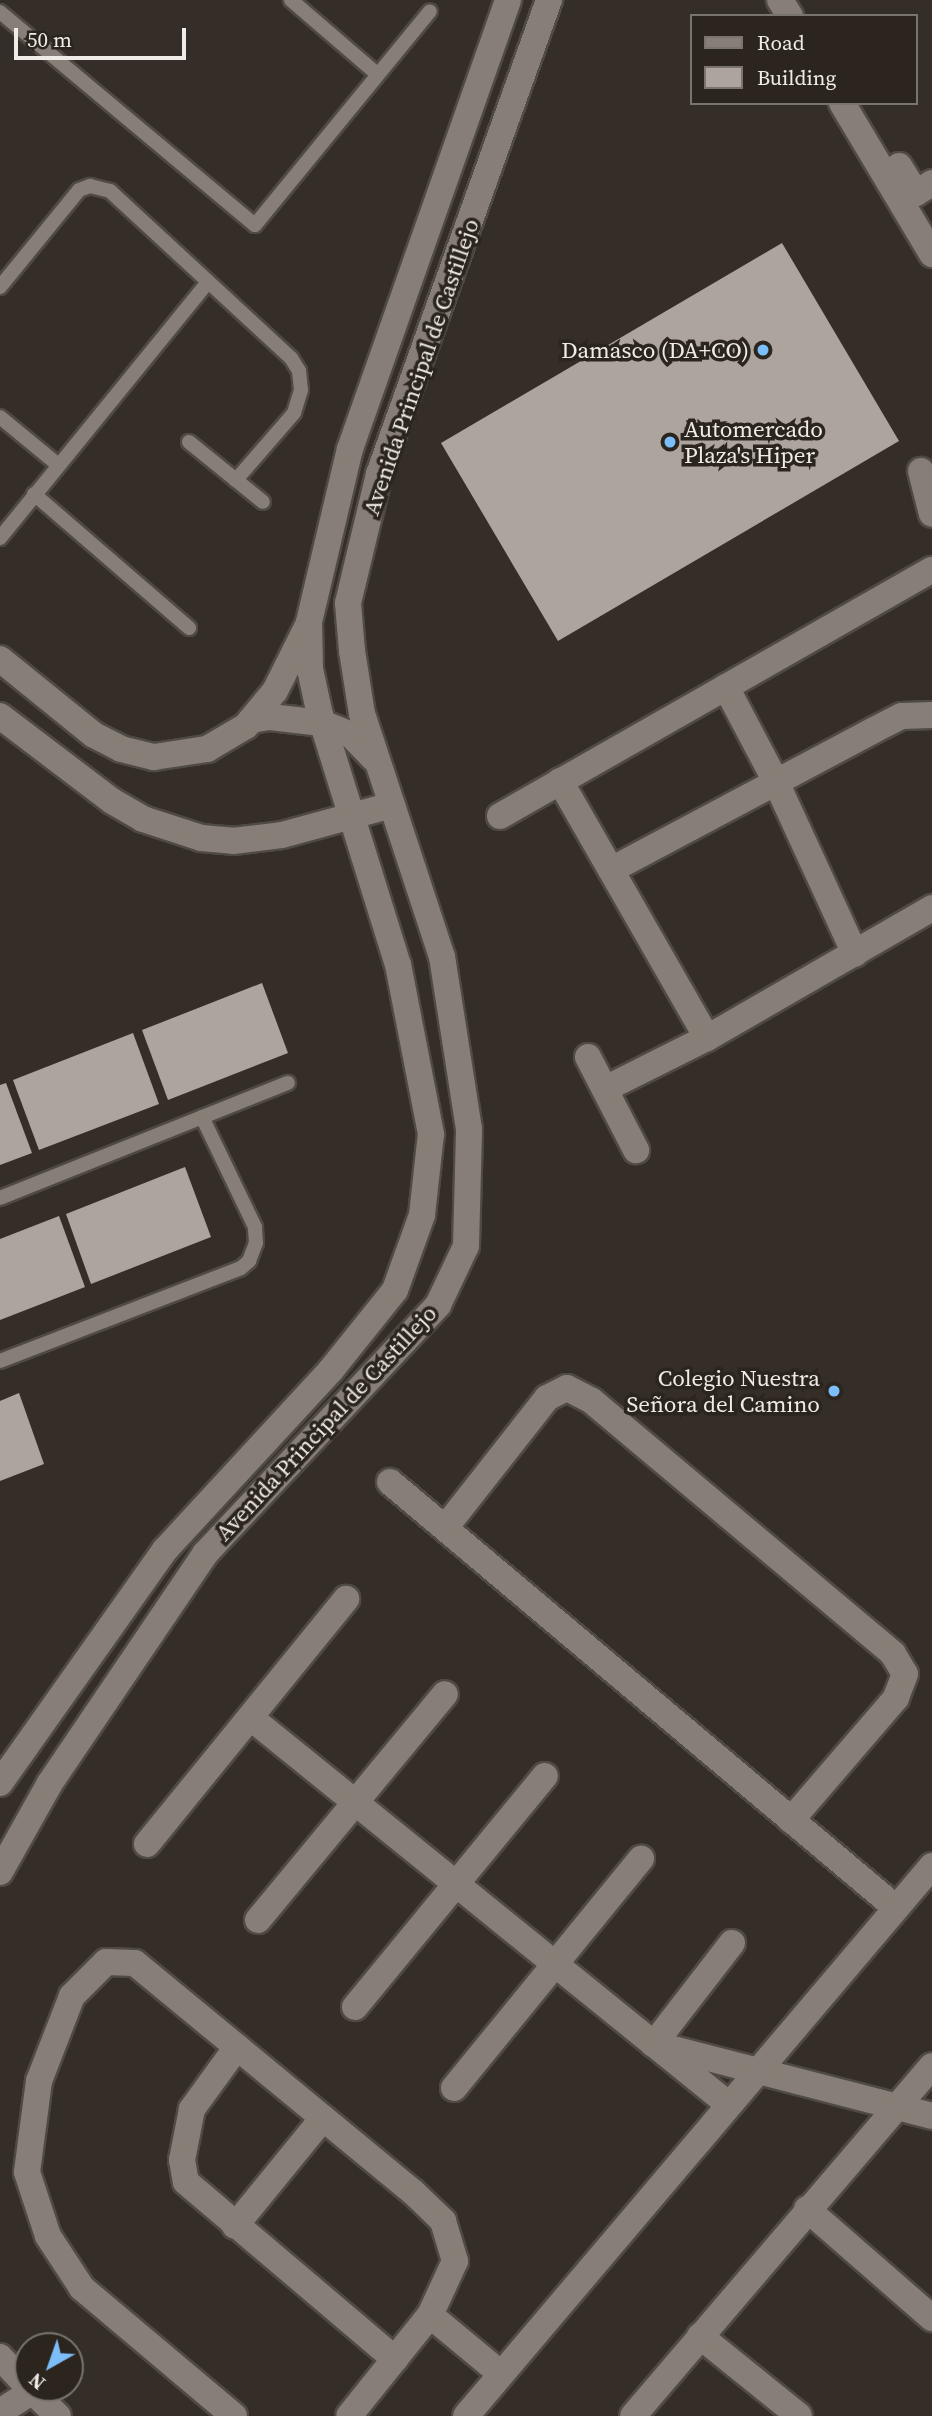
<!DOCTYPE html>
<html>
<head>
<meta charset="utf-8">
<style>
  body { margin:0 }
  #map { position:relative; width:932px; height:2416px; overflow:hidden; background:#352e28; font-family:"Source Serif 4",serif }
  div>[style] { position:absolute }
  .building>* { inset:0; background:#ada59d }
  .roads { filter:drop-shadow(2px 0 #4f4a43) drop-shadow(-2px 0 #4f4a43) drop-shadow(0 2px #4f4a43) drop-shadow(0 -2px #4f4a43) }
  .service>* { height:14px; margin:-7px; padding:0 7px; transform-origin:7px; border-radius:7px; background:#877f77 }
  .minor>* { height:26px; margin:-13px; padding:0 13px; transform-origin:13px; border-radius:13px; background:#877f77 }
  .dots>* { width:19px; height:19px; translate:-50% -50%; box-sizing:border-box; border:4px solid #2b251e; border-radius:50% }
  span { translate:-50% -50%; white-space:nowrap; text-align:center; line-height:1.15; -webkit-text-stroke:7px #2b251e; paint-order:stroke }
  .poi-label { font-size:23px; color:#efebe6 }
  .right { translate:-100% -50%; text-align:right }
  .left { translate:0 -50%; text-align:left }
  .street-label { font-size:23px; color:#efebe6 }
  .legend { position:absolute; left:690px; top:14px; width:228px; height:91px; box-sizing:border-box; background:#2b251e; border:2px solid #79746e; margin:0; padding:9px 12px; list-style:none; font-size:21px; color:#efebe6 }
  .legend li { display:flex; align-items:center; gap:14px; height:35px }
  .legend b { width:35px; border:2px solid #79746e }
  .north { position:absolute; left:14px; top:2332px; width:70px; height:70px; box-sizing:border-box; background:#2b251e; border:2px solid #79746e; border-radius:50%; rotate:220deg; font-size:19px; font-weight:700; line-height:28px; text-align:center; color:#efebe6 }
  .north::after { content:''; display:block; margin:auto; width:24px; height:32px; background:#7cbef9; clip-path:polygon(50% 0,100% 100%,50% 72%,0 100%) }
  .scale { position:absolute; left:14px; top:28px; width:172px; height:32px; box-sizing:border-box; border:4px solid #efebe6; border-top:0; padding-left:9px; font-size:21px; line-height:24px; white-space:nowrap; color:#efebe6; -webkit-text-stroke:5px #2b251e; paint-order:stroke }
</style>
</head>
<body>
<div id="map">
  <div class="building">
    <div style="clip-path:polygon(782px 243px,899px 441px,558px 641px,441px 443px)"></div>
    <div style="clip-path:polygon(262px 983px,288px 1053px,168px 1100px,142px 1030px)"></div>
    <div style="clip-path:polygon(133px 1033px,159px 1104px,39px 1150px,13px 1080px)"></div>
    <div style="clip-path:polygon(6px 1083px,32px 1153px,0 1165px,0 1085px)"></div>
    <div style="clip-path:polygon(185px 1167px,211px 1237px,91px 1284px,66px 1214px)"></div>
    <div style="clip-path:polygon(59px 1216px,85px 1287px,0 1320px,0 1239px)"></div>
    <div style="clip-path:polygon(19px 1393px,44px 1464px,0 1481px,0 1401px)"></div>
  </div>
  <div class="roads">
    <div class="service">
      <div style="left:291px;top:0;width:113px;rotate:40.7deg"></div>
      <div style="left:0;top:12px;width:332px;rotate:39.9deg"></div>
      <div style="left:255px;top:225px;width:276px;rotate:-50.7deg"></div>
      <div style="left:0;top:287px;width:125px;rotate:-50.8deg"></div>
      <div style="left:79px;top:190px;width:12px;rotate:-20deg"></div>
      <div style="left:90px;top:186px;width:21px;rotate:14deg"></div>
      <div style="left:110px;top:191px;width:246px;rotate:42.7deg"></div>
      <div style="left:291px;top:358px;width:15px;rotate:58deg"></div>
      <div style="left:299px;top:371px;width:19px;rotate:84deg"></div>
      <div style="left:301px;top:390px;width:24px;rotate:107deg"></div>
      <div style="left:294px;top:413px;width:89px;rotate:130.9deg"></div>
      <div style="left:0;top:417px;width:74px;rotate:39.5deg"></div>
      <div style="left:189px;top:442px;width:95px;rotate:39deg"></div>
      <div style="left:34px;top:494px;width:205px;rotate:40.8deg"></div>
      <div style="left:0;top:538px;width:330px;rotate:-50.9deg"></div>
      <div style="left:0;top:1198px;width:310px;rotate:-21.8deg"></div>
      <div style="left:0;top:1361px;width:258px;rotate:-21.1deg"></div>
      <div style="left:241px;top:1268px;width:11px;rotate:-41deg"></div>
      <div style="left:249px;top:1261px;width:19px;rotate:-69deg"></div>
      <div style="left:256px;top:1243px;width:16px;rotate:-94deg"></div>
      <div style="left:255px;top:1227px;width:122px;rotate:-115.7deg"></div>
    </div>
    <div class="minor">
      <div style="left:780px;top:0;width:19px;rotate:58deg"></div>
      <div style="left:842px;top:103px;width:176px;rotate:59.2deg"></div>
      <div style="left:899px;top:166px;width:32px;rotate:58deg"></div>
      <div style="left:916px;top:193px;width:19px;rotate:-32deg"></div>
      <div style="left:921px;top:471px;width:44px;rotate:75.7deg"></div>
      <div style="left:0;top:659px;width:121px;rotate:39deg"></div>
      <div style="left:94px;top:735px;width:30px;rotate:27deg"></div>
      <div style="left:121px;top:749px;width:34px;rotate:14deg"></div>
      <div style="left:154px;top:757px;width:54px;rotate:-8.6deg"></div>
      <div style="left:207px;top:749px;width:45px;rotate:-30.5deg"></div>
      <div style="left:246px;top:726px;width:45px;rotate:-50.4deg"></div>
      <div style="left:275px;top:691px;width:72px;rotate:-63.4deg"></div>
      <div style="left:726px;top:687px;width:107px;rotate:62.2deg"></div>
      <div style="left:776px;top:782px;width:189px;rotate:65.3deg"></div>
      <div style="left:0;top:716px;width:141px;rotate:37.2deg"></div>
      <div style="left:112px;top:801px;width:36px;rotate:30deg"></div>
      <div style="left:143px;top:819px;width:61px;rotate:18.1deg"></div>
      <div style="left:201px;top:838px;width:32px;rotate:5deg"></div>
      <div style="left:233px;top:841px;width:49px;rotate:-7deg"></div>
      <div style="left:282px;top:835px;width:114px;rotate:-15.3deg"></div>
      <div style="left:251px;top:720px;width:19px;rotate:-9deg"></div>
      <div style="left:270px;top:717px;width:52px;rotate:6.6deg"></div>
      <div style="left:322px;top:723px;width:31px;rotate:22deg"></div>
      <div style="left:351px;top:735px;width:32px;rotate:46deg"></div>
      <div style="left:560px;top:781px;width:296px;rotate:60.2deg"></div>
      <div style="left:500px;top:816px;width:497px;rotate:-29.7deg"></div>
      <div style="left:611px;top:870px;width:298px;rotate:-28deg"></div>
      <div style="left:874px;top:730px;width:31px;rotate:-27deg"></div>
      <div style="left:902px;top:716px;width:30px;rotate:-2deg"></div>
      <div style="left:588px;top:1057px;width:105px;rotate:62.7deg"></div>
      <div style="left:605px;top:1089px;width:114px;rotate:-26.6deg"></div>
      <div style="left:707px;top:1038px;width:260px;rotate:-30deg"></div>
      <div style="left:390px;top:1482px;width:661px;rotate:40.09deg"></div>
      <div style="left:445px;top:1528px;width:165px;rotate:-51.9deg"></div>
      <div style="left:547px;top:1398px;width:22px;rotate:-27deg"></div>
      <div style="left:567px;top:1388px;width:28px;rotate:27deg"></div>
      <div style="left:592px;top:1401px;width:393px;rotate:40deg"></div>
      <div style="left:893px;top:1654px;width:23px;rotate:59deg"></div>
      <div style="left:905px;top:1674px;width:26px;rotate:111deg"></div>
      <div style="left:896px;top:1698px;width:161px;rotate:130.7deg"></div>
      <div style="left:251px;top:1718px;width:614px;rotate:38.98deg"></div>
      <div style="left:0;top:1783px;width:286px;rotate:-54.7deg"></div>
      <div style="left:165px;top:1550px;width:245px;rotate:-47.3deg"></div>
      <div style="left:331px;top:1370px;width:102px;rotate:-51.3deg"></div>
      <div style="left:395px;top:1290px;width:80px;rotate:-70.2deg"></div>
      <div style="left:422px;top:1215px;width:81px;rotate:-83.7deg"></div>
      <div style="left:431px;top:1134px;width:172px;rotate:-101deg"></div>
      <div style="left:398px;top:965px;width:262px;rotate:-107.3deg"></div>
      <div style="left:320px;top:715px;width:47px;rotate:-102.3deg"></div>
      <div style="left:310px;top:669px;width:47px;rotate:-91.2deg"></div>
      <div style="left:309px;top:622px;width:178px;rotate:-76.7deg"></div>
      <div style="left:350px;top:449px;width:476px;rotate:-70.6deg"></div>
      <div style="left:147px;top:1844px;width:316px;rotate:-50.9deg"></div>
      <div style="left:0;top:1872px;width:102px;rotate:-60.7deg"></div>
      <div style="left:50px;top:1783px;width:277px;rotate:-55.9deg"></div>
      <div style="left:205px;top:1554px;width:341px;rotate:-46.9deg"></div>
      <div style="left:438px;top:1305px;width:65px;rotate:-64.6deg"></div>
      <div style="left:466px;top:1246px;width:117px;rotate:-88.5deg"></div>
      <div style="left:469px;top:1129px;width:174px;rotate:-98.9deg"></div>
      <div style="left:442px;top:957px;width:256px;rotate:-108.2deg"></div>
      <div style="left:362px;top:714px;width:64px;rotate:-99deg"></div>
      <div style="left:352px;top:651px;width:48px;rotate:-94.8deg"></div>
      <div style="left:348px;top:603px;width:133px;rotate:-76.5deg"></div>
      <div style="left:379px;top:474px;width:504px;rotate:-70.27deg"></div>
      <div style="left:258px;top:1920px;width:293px;rotate:-50.4deg"></div>
      <div style="left:732px;top:1943px;width:128px;rotate:127.7deg"></div>
      <div style="left:654px;top:2044px;width:287px;rotate:14.5deg"></div>
      <div style="left:355px;top:2007px;width:299px;rotate:-50.6deg"></div>
      <div style="left:237px;top:2047px;width:77px;rotate:126deg"></div>
      <div style="left:192px;top:2109px;width:52px;rotate:101.1deg"></div>
      <div style="left:182px;top:2160px;width:22px;rotate:80deg"></div>
      <div style="left:186px;top:2182px;width:274px;rotate:40.3deg"></div>
      <div style="left:454px;top:2088px;width:296px;rotate:-50.8deg"></div>
      <div style="left:807px;top:2209px;width:166px;rotate:41.1deg"></div>
      <div style="left:235px;top:2226px;width:139px;rotate:-50.8deg"></div>
      <div style="left:430px;top:2315px;width:92px;rotate:39.7deg"></div>
      <div style="left:700px;top:2336px;width:127px;rotate:38.9deg"></div>
      <div style="left:0;top:2357px;width:41px;rotate:47deg"></div>
      <div style="left:29px;top:2388px;width:40px;rotate:44deg"></div>
      <div style="left:0;top:2412px;width:38px;rotate:-33deg"></div>
      <div style="left:234px;top:2416px;width:199px;rotate:-139.9deg"></div>
      <div style="left:82px;top:2288px;width:62px;rotate:-123.2deg"></div>
      <div style="left:48px;top:2236px;width:67px;rotate:-108.2deg"></div>
      <div style="left:27px;top:2172px;width:92px;rotate:-82.5deg"></div>
      <div style="left:39px;top:2081px;width:91px;rotate:-68.8deg"></div>
      <div style="left:72px;top:1996px;width:48px;rotate:-45deg"></div>
      <div style="left:106px;top:1962px;width:29px;rotate:2deg"></div>
      <div style="left:135px;top:1963px;width:360px;rotate:39.5deg"></div>
      <div style="left:413px;top:2192px;width:42px;rotate:44deg"></div>
      <div style="left:443px;top:2221px;width:42px;rotate:73.3deg"></div>
      <div style="left:455px;top:2261px;width:60px;rotate:114.8deg"></div>
      <div style="left:430px;top:2315px;width:129px;rotate:128.7deg"></div>
      <div style="left:466px;top:2416px;width:721px;rotate:-49.73deg"></div>
      <div style="left:633px;top:2416px;width:460px;rotate:-49.5deg"></div>
    </div>
  </div>
  <div class="dots">
    <div style="left:763px;top:350px;background:#7cbef9"></div>
    <div style="left:670px;top:442px;background:#7cbef9"></div>
    <div style="left:834px;top:1391px;background:#7cbef9"></div>
  </div>
  <div class="poi-label">
    <span class="right" style="left:749px;top:350px">Damasco (DA+CO)</span>
    <span class="left" style="left:684px;top:442px">Automercado<br>Plaza's Hiper</span>
    <span class="right" style="left:820px;top:1391px">Colegio Nuestra<br>Señora del Camino</span>
  </div>
  <div class="street-label">
    <span style="left:421px;top:367px;rotate:-71deg">Avenida Principal de Castillejo</span>
    <span style="left:326px;top:1423px;rotate:-47deg">Avenida Principal de Castillejo</span>
  </div>
  <ul class="legend">
  <li><b style="height:9px;background:#877f77"></b>Road</li>
  <li><b style="height:19px;background:#ada59d"></b>Building</li>
  </ul>
  <div class="north">N</div>
  <div class="scale">50 m</div>
</div>
</body>
</html>
